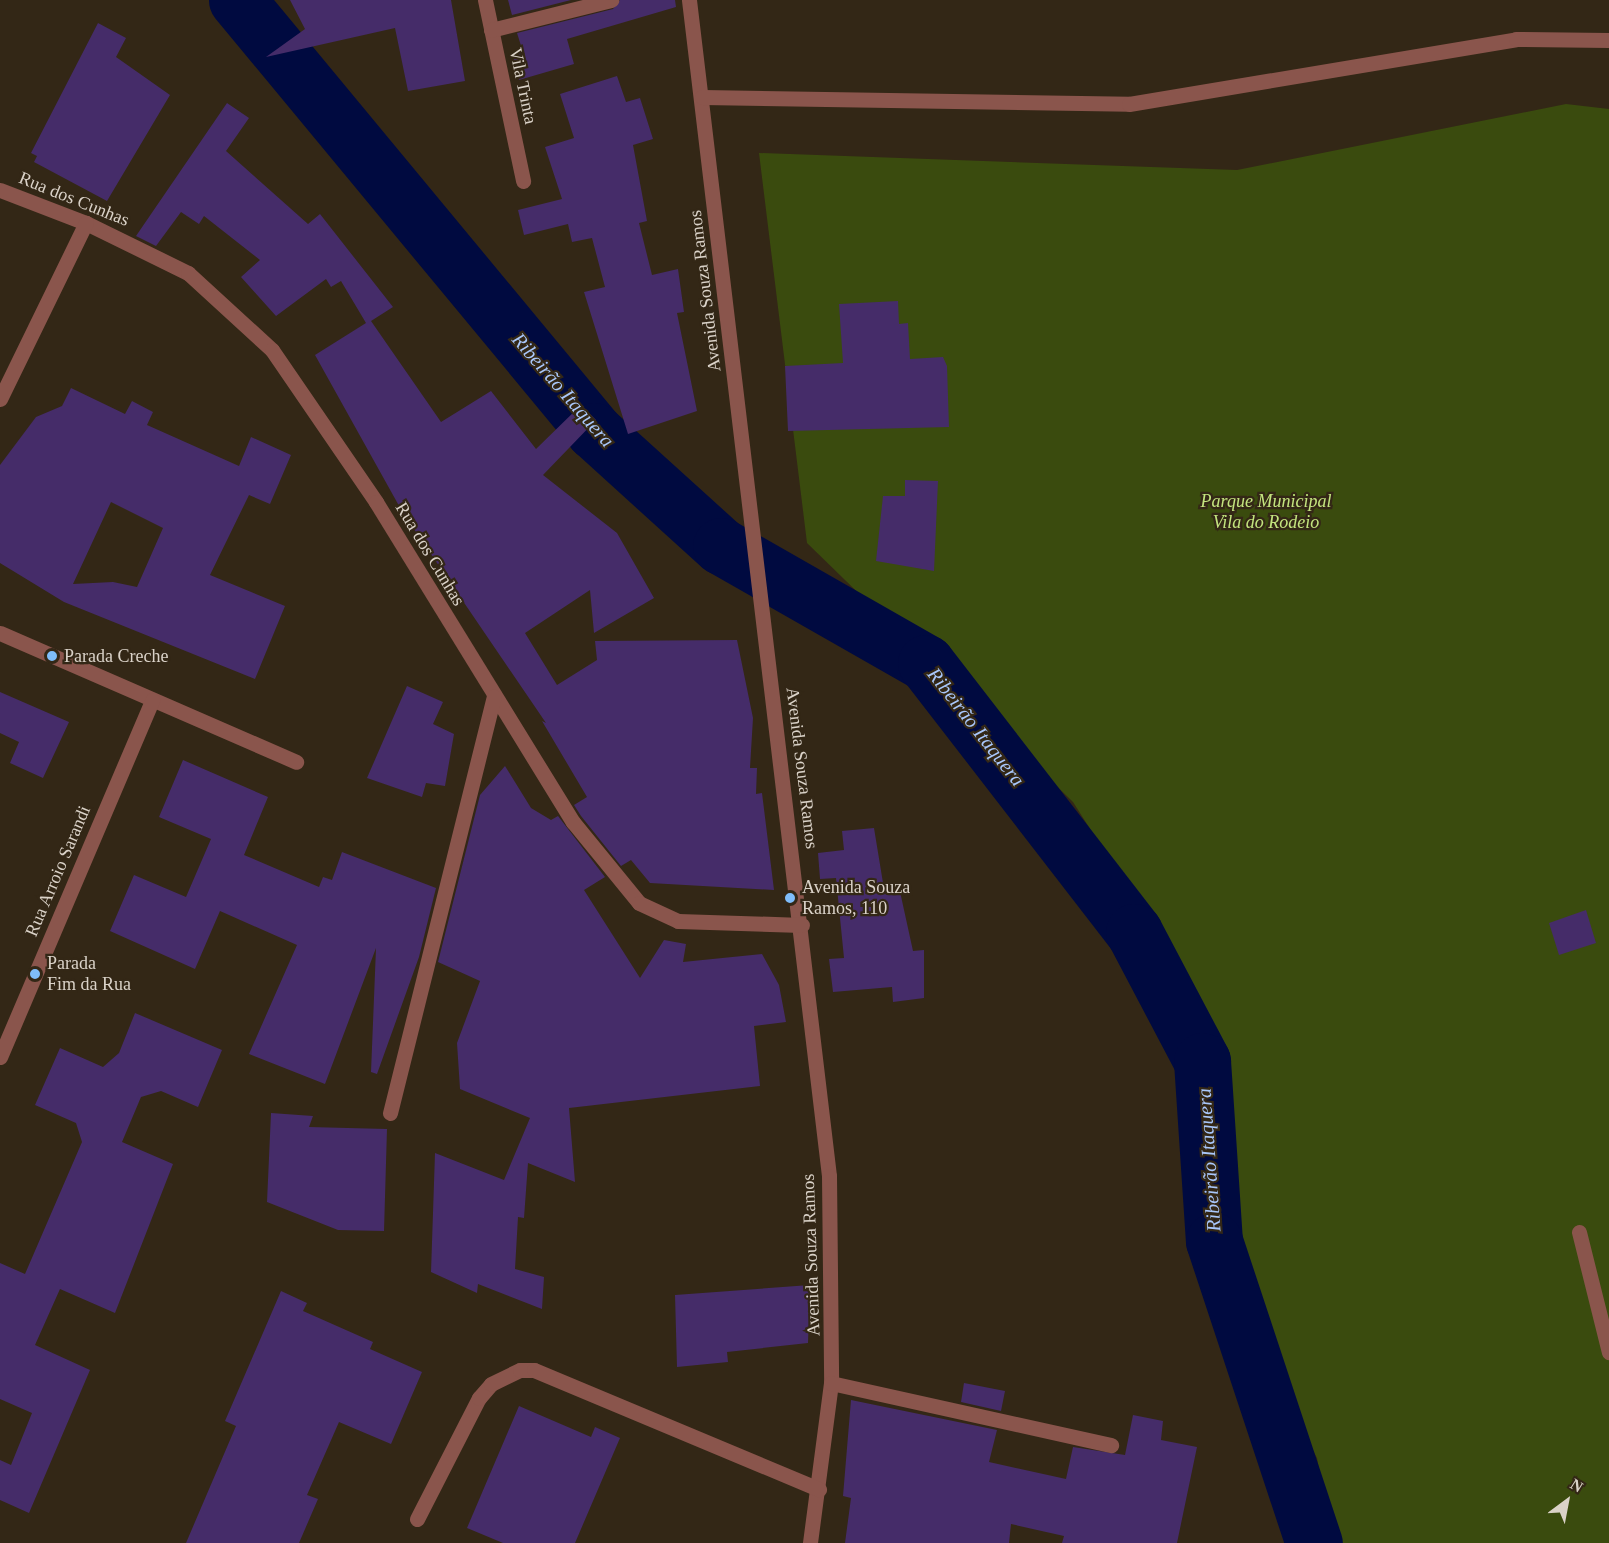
<!DOCTYPE html>
<html>
<head>
<meta charset="utf-8">
<style>
  body { margin:0 }
  #map { position:relative; width:1609px; height:1543px; overflow:hidden; background:#332716; font-family:"Times New Roman",serif }
  div>[style] { position:absolute }
  .green>* { inset:0; background:#3a4b0e }
  .river>* { height:57px; margin:-28.5px; padding:0 28.5px; transform-origin:28.5px; border-radius:28.5px; background:#000a40 }
  .building>* { inset:0; background:#452c69 }
  .minor>* { height:15px; margin:-7.5px; padding:0 7.5px; transform-origin:7.5px; border-radius:7.5px; background:#8a554c }
  .dots>* { width:16px; height:16px; translate:-50% -50%; box-sizing:border-box; border:3px solid #332716; border-radius:50% }
  span { translate:-50% -50%; white-space:nowrap; text-align:center; line-height:1.15; -webkit-text-stroke:4.5px #332716; paint-order:stroke }
  .street-label { font-size:18px; color:#dad2c8 }
  .park-label { font-size:18px; color:#c3e47e; font-style:italic }
  .poi-label { font-size:18px; color:#dad2c8 }
  .left { translate:0 -50%; text-align:left }
  .water-label { font-size:20px; color:#a9c7fb; font-style:italic }
  .north { position:absolute; left:1537px; top:1471px; width:60px; height:60px; -webkit-text-stroke:4px #332716; paint-order:stroke; rotate:32deg; font-size:16px; font-weight:700; line-height:24px; text-align:center; color:#dad2c8 }
  .north::after { content:''; display:block; margin:auto; width:21px; height:27px; background:#dad2c8; clip-path:polygon(50% 0,100% 100%,50% 72%,0 100%) }
</style>
</head>
<body>
<div id="map">
  <div class="green">
    <div style="clip-path:polygon(1566px 104px,1609px 109px,1609px 1543px,1332px 1543px,1317px 1458px,1246px 1324px,1219px 1032px,1073px 802px,807px 543px,759px 153px,1237px 170px)"></div>
  </div>
  <div class="river">
    <div style="left:237px;top:0;width:560px;rotate:50.36deg"></div>
    <div style="left:594px;top:431px;width:171px;rotate:42.2deg"></div>
    <div style="left:721px;top:546px;width:236px;rotate:29.7deg"></div>
    <div style="left:926px;top:663px;width:340px;rotate:52.3deg"></div>
    <div style="left:1134px;top:932px;width:146px;rotate:62.2deg"></div>
    <div style="left:1202px;top:1061px;width:180px;rotate:86.2deg"></div>
    <div style="left:1214px;top:1241px;width:318px;rotate:71.7deg"></div>
  </div>
  <div class="building">
    <div style="clip-path:polygon(290px 0,451px 0,465px 81px,408px 91px,395px 28px,266px 57px,305px 29px)"></div>
    <div style="clip-path:polygon(508px 0,571px 0,512px 15px)"></div>
    <div style="clip-path:polygon(620px 0,675px 0,676px 7px,567px 39px,574px 64px,519px 80px,513px 55px,523px 52px,517px 33px,613px 9px)"></div>
    <div style="clip-path:polygon(98px 23px,126px 38px,116px 57px,170px 95px,107px 201px,34px 162px,37px 156px,31px 153px)"></div>
    <div style="clip-path:polygon(617px 76px,626px 102px,640px 98px,653px 139px,633px 145px,647px 221px,639px 223px,652px 275px,678px 269px,684px 312px,677px 313px,697px 411px,628px 434px,584px 292px,605px 287px,592px 238px,572px 242px,568px 224px,524px 235px,518px 210px,562px 199px,545px 147px,574px 138px,560px 94px)"></div>
    <div style="clip-path:polygon(227px 103px,249px 118px,226px 151px,308px 224px,320px 214px,393px 307px,371px 321px,441px 422px,491px 391px,536px 449px,581px 405px,596px 420px,543px 475px,617px 533px,654px 598px,594px 633px,590px 590px,525px 633px,557px 685px,597px 660px,595px 641px,737px 640px,753px 718px,750px 768px,757px 768px,756px 794px,762px 793px,774px 890px,650px 883px,631px 860px,621px 866px,581px 816px,574px 805px,587px 797px,542px 721px,546px 723px,403px 513px,315px 355px,366px 323px,341px 281px,331px 287px,326px 279px,276px 316px,241px 277px,260px 260px,204px 216px,199px 224px,181px 212px,156px 246px,136px 236px)"></div>
    <div style="clip-path:polygon(898px 301px,899px 324px,908px 323px,910px 359px,943px 357px,947px 366px,949px 427px,788px 431px,785px 366px,843px 363px,839px 304px)"></div>
    <div style="clip-path:polygon(evenodd,71px 388px,125px 414px,132px 401px,153px 412px,147px 425px,239px 466px,251px 437px,291px 455px,270px 504px,249px 495px,210px 575px,285px 606px,255px 679px,64px 602px,0 563px,0 465px,36px 417px,62px 406px,71px 388px,111px 502px,163px 528px,137px 587px,113px 582px,73px 584px,111px 502px)"></div>
    <div style="clip-path:polygon(905px 480px,938px 481px,934px 571px,876px 561px,883px 496px,905px 496px)"></div>
    <div style="clip-path:polygon(407px 686px,443px 702px,433px 724px,454px 734px,445px 786px,426px 783px,422px 797px,367px 778px)"></div>
    <div style="clip-path:polygon(0 692px,69px 722px,43px 778px,10px 763px,19px 742px,0 733px)"></div>
    <div style="clip-path:polygon(183px 760px,268px 797px,244px 855px,319px 887px,323px 877px,332px 880px,342px 852px,436px 888px,419px 957px,377px 1074px,371px 1072px,376px 948px,325px 1084px,249px 1054px,297px 945px,220px 911px,195px 969px,110px 931px,134px 875px,186px 897px,211px 839px,159px 817px)"></div>
    <div style="clip-path:polygon(505px 766px,531px 808px,551px 820px,558px 816px,605px 877px,584px 890px,640px 978px,664px 940px,686px 944px,683px 962px,762px 954px,779px 985px,786px 1022px,754px 1026px,760px 1086px,569px 1108px,575px 1182px,528px 1163px,524px 1218px,518px 1217px,515px 1269px,544px 1277px,542px 1309px,478px 1284px,477px 1293px,431px 1272px,435px 1153px,504px 1180px,530px 1118px,460px 1089px,457px 1043px,480px 981px,438px 962px,480px 795px)"></div>
    <div style="clip-path:polygon(874px 828px,884px 889px,899px 887px,913px 951px,924px 950px,924px 998px,893px 1002px,892px 987px,833px 992px,829px 959px,844px 958px,836px 878px,820px 879px,818px 853px,844px 850px,842px 831px)"></div>
    <div style="clip-path:polygon(1586px 910px,1596px 943px,1559px 955px,1549px 923px)"></div>
    <div style="clip-path:polygon(135px 1013px,222px 1050px,198px 1107px,161px 1091px,141px 1097px,122px 1142px,173px 1164px,115px 1313px,60px 1289px,35px 1345px,90px 1370px,29px 1513px,0 1500px,0 1460px,11px 1465px,32px 1413px,0 1399px,0 1263px,25px 1274px,82px 1142px,76px 1123px,35px 1105px,60px 1048px,103px 1067px,119px 1053px)"></div>
    <div style="clip-path:polygon(271px 1113px,313px 1116px,309px 1127px,387px 1129px,384px 1231px,338px 1230px,267px 1202px)"></div>
    <div style="clip-path:polygon(810px 1285px,808px 1343px,727px 1352px,728px 1362px,677px 1367px,675px 1295px)"></div>
    <div style="clip-path:polygon(281px 1291px,307px 1303px,303px 1311px,373px 1342px,370px 1349px,422px 1372px,391px 1444px,339px 1422px,307px 1495px,318px 1499px,299px 1543px,186px 1543px,236px 1426px,225px 1421px)"></div>
    <div style="clip-path:polygon(964px 1383px,1005px 1391px,1001px 1411px,961px 1402px)"></div>
    <div style="clip-path:polygon(851px 1400px,997px 1430px,989px 1462px,1066px 1479px,1073px 1447px,1125px 1455px,1133px 1415px,1163px 1421px,1161px 1440px,1197px 1447px,1177px 1543px,1062px 1543px,1064px 1536px,1011px 1524px,1009px 1543px,845px 1543px,851px 1498px,843px 1496px)"></div>
    <div style="clip-path:polygon(519px 1406px,591px 1437px,595px 1427px,620px 1438px,575px 1543px,503px 1543px,467px 1528px)"></div>
  </div>
  <div class="minor">
    <div style="left:485px;top:0;width:185px;rotate:78.1deg"></div>
    <div style="left:689px;top:0;width:1184px;rotate:83.21deg"></div>
    <div style="left:829px;top:1176px;width:207px;rotate:89.4deg"></div>
    <div style="left:831px;top:1383px;width:161px;rotate:97.5deg"></div>
    <div style="left:491px;top:30px;width:124px;rotate:-14deg"></div>
    <div style="left:702px;top:97px;width:427px;rotate:0.9deg"></div>
    <div style="left:1129px;top:104px;width:392px;rotate:-9.5deg"></div>
    <div style="left:1516px;top:39px;width:93px;rotate:0.6deg"></div>
    <div style="left:0;top:190px;width:92px;rotate:21deg"></div>
    <div style="left:86px;top:223px;width:114px;rotate:26.1deg"></div>
    <div style="left:188px;top:273px;width:114px;rotate:42.5deg"></div>
    <div style="left:272px;top:350px;width:184px;rotate:55.6deg"></div>
    <div style="left:376px;top:502px;width:376px;rotate:58.4deg"></div>
    <div style="left:573px;top:822px;width:104px;rotate:50.8deg"></div>
    <div style="left:639px;top:903px;width:43px;rotate:24.8deg"></div>
    <div style="left:678px;top:921px;width:124px;rotate:1.8deg"></div>
    <div style="left:0;top:399px;width:196px;rotate:-64deg"></div>
    <div style="left:0;top:633px;width:323px;rotate:23.5deg"></div>
    <div style="left:0;top:1057px;width:388px;rotate:-66.9deg"></div>
    <div style="left:390px;top:1113px;width:429px;rotate:-76deg"></div>
    <div style="left:1579px;top:1232px;width:124px;rotate:76deg"></div>
    <div style="left:831px;top:1383px;width:287px;rotate:12.5deg"></div>
    <div style="left:417px;top:1519px;width:136px;rotate:-62.9deg"></div>
    <div style="left:479px;top:1398px;width:18px;rotate:-49deg"></div>
    <div style="left:491px;top:1384px;width:32px;rotate:-26deg"></div>
    <div style="left:520px;top:1370px;width:14px"></div>
    <div style="left:534px;top:1370px;width:309px;rotate:22.7deg"></div>
  </div>
  <div class="dots">
    <div style="left:52px;top:656px;background:#7fbdfa"></div>
    <div style="left:790px;top:898px;background:#7fbdfa"></div>
    <div style="left:35px;top:974px;background:#7fbdfa"></div>
  </div>
  <div class="street-label">
    <span style="left:523px;top:86px;rotate:78deg">Vila Trinta</span>
    <span style="left:74px;top:199px;rotate:22deg">Rua dos Cunhas</span>
    <span style="left:705px;top:291px;rotate:-97deg">Avenida Souza Ramos</span>
    <span style="left:430px;top:554px;rotate:59deg">Rua dos Cunhas</span>
    <span style="left:802px;top:768px;rotate:83deg">Avenida Souza Ramos</span>
    <span style="left:58px;top:871px;rotate:-67deg">Rua Arroio Sarandi</span>
    <span style="left:811px;top:1255px;rotate:-92deg">Avenida Souza Ramos</span>
  </div>
  <div class="park-label">
    <span style="left:1266px;top:512px">Parque Municipal<br>Vila do Rodeio</span>
  </div>
  <div class="poi-label">
    <span class="left" style="left:64px;top:656px">Parada Creche</span>
    <span class="left" style="left:802px;top:898px">Avenida Souza<br>Ramos, 110</span>
    <span class="left" style="left:47px;top:974px">Parada<br>Fim da Rua</span>
  </div>
  <div class="water-label">
    <span style="left:563px;top:390px;rotate:49deg">Ribeirão Itaquera</span>
    <span style="left:976px;top:727px;rotate:52deg">Ribeirão Itaquera</span>
    <span style="left:1209px;top:1160px;rotate:-94deg">Ribeirão Itaquera</span>
  </div>
  <div class="north">N</div>
</div>
</body>
</html>
